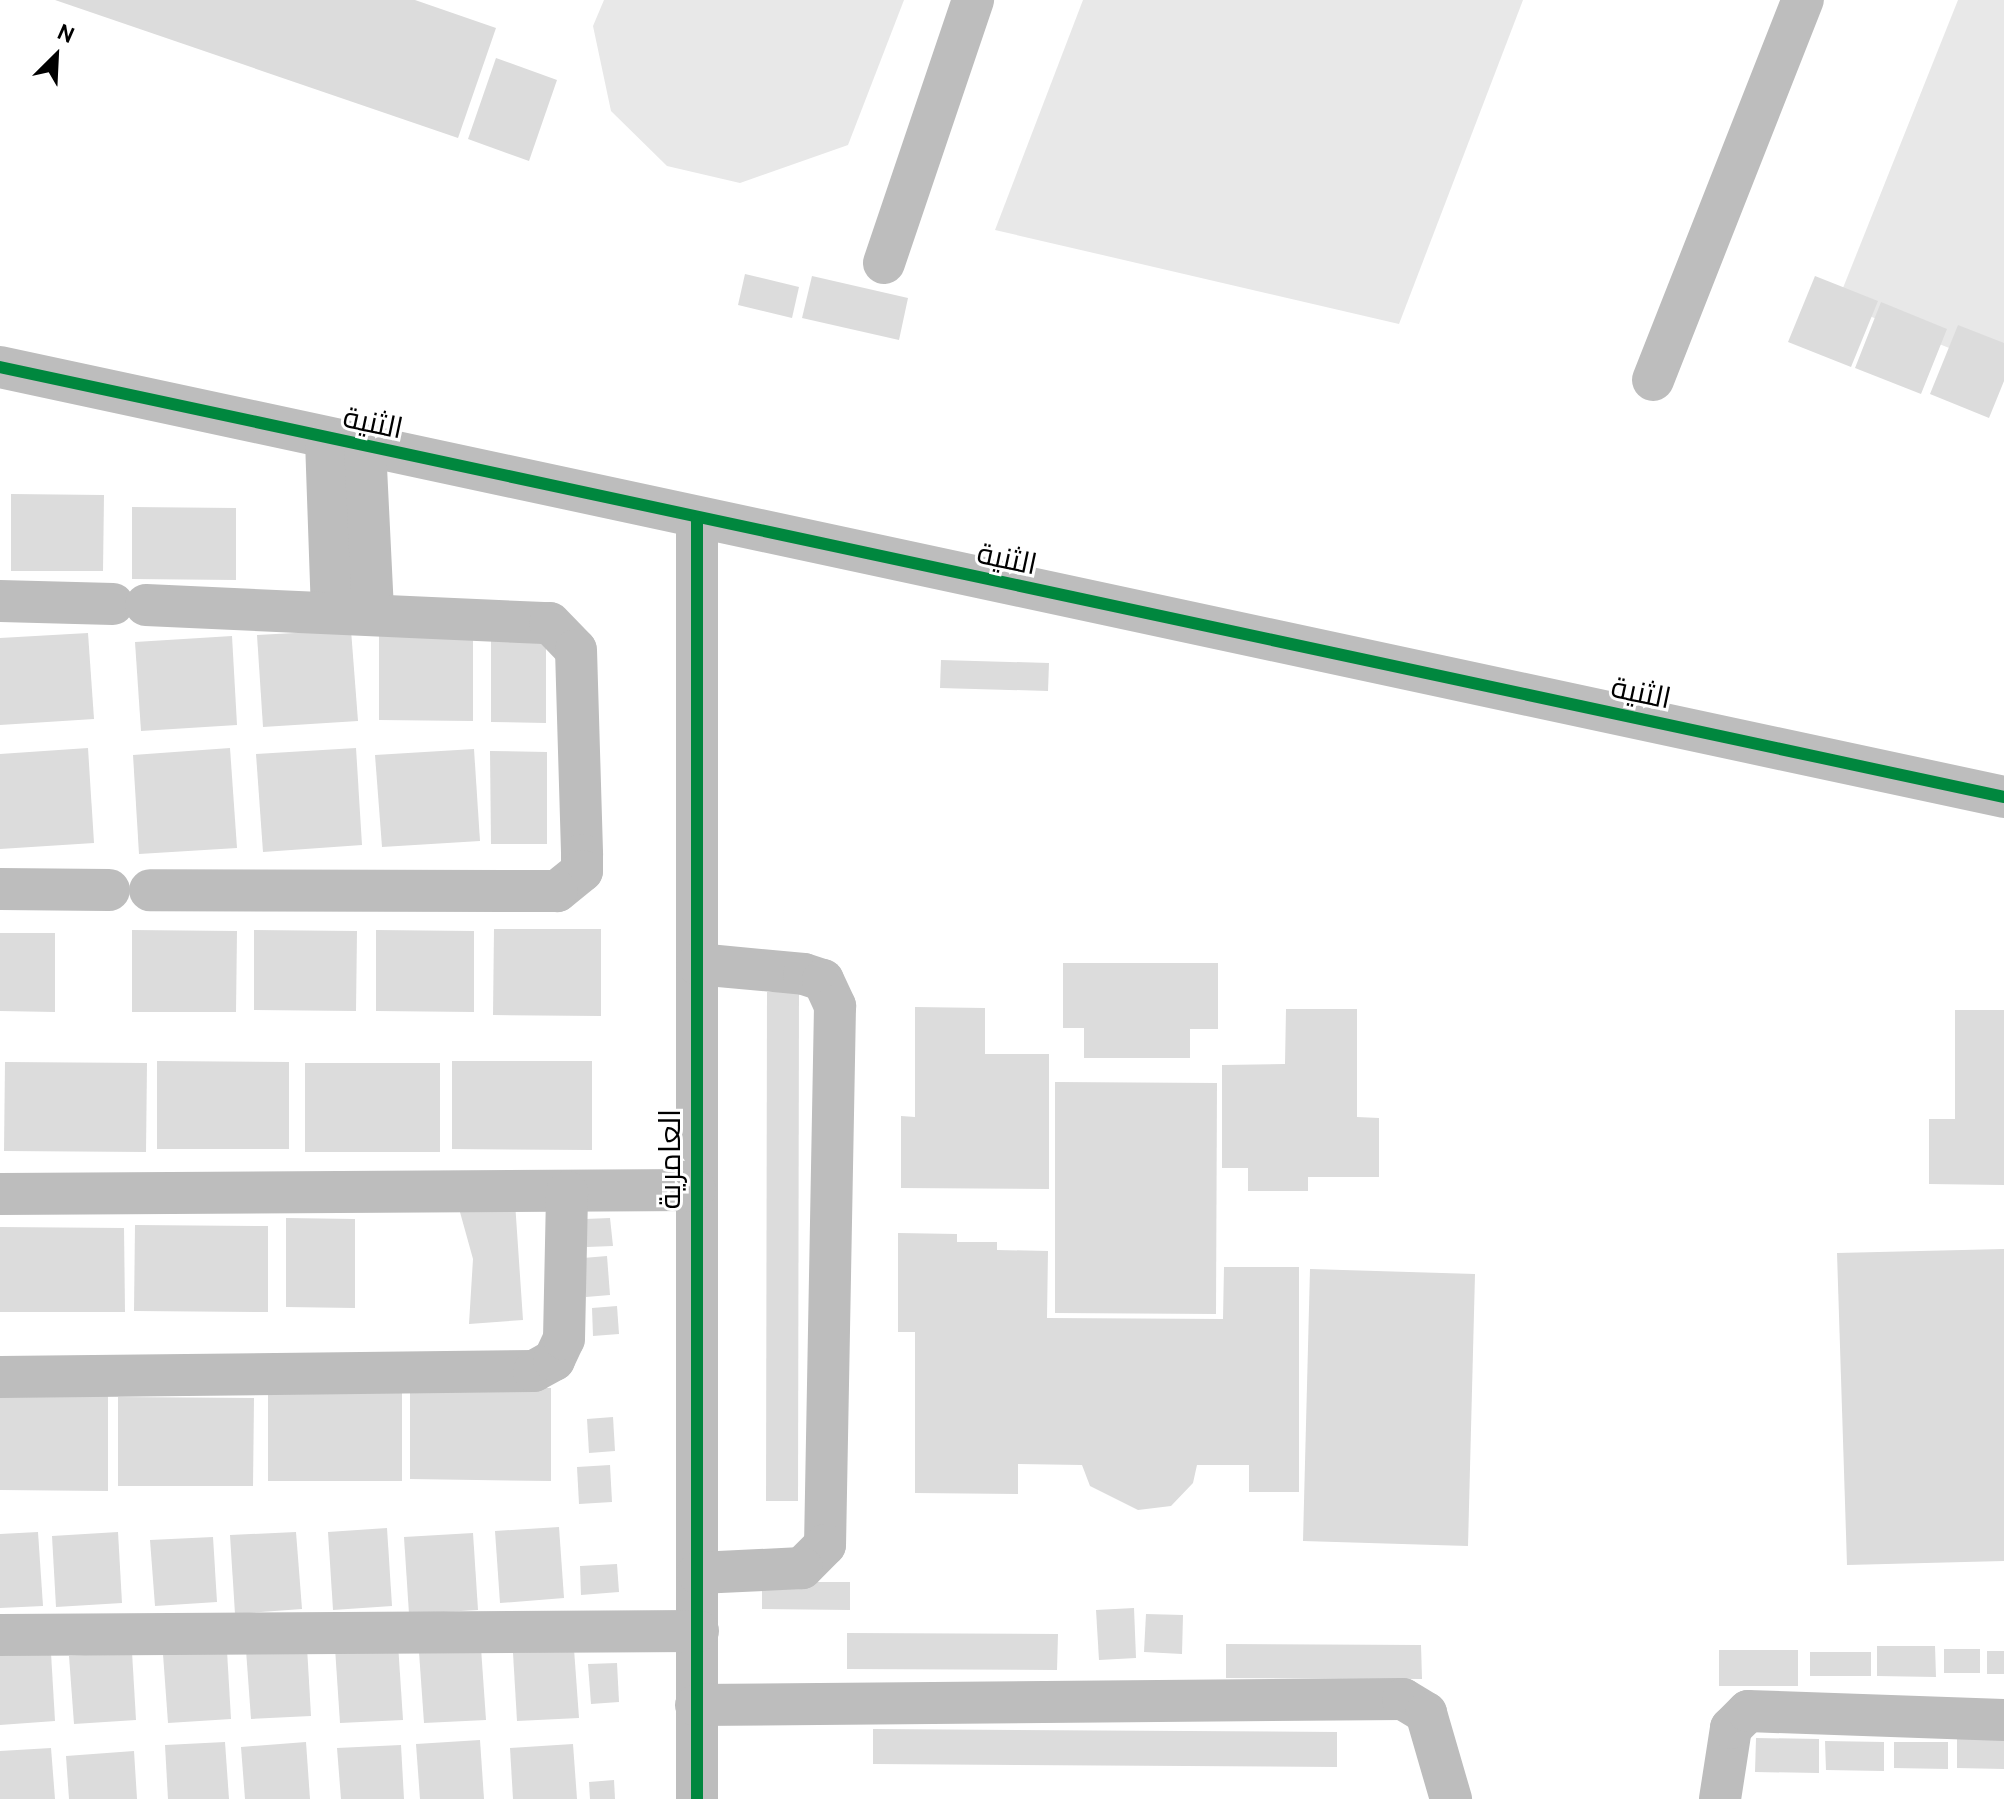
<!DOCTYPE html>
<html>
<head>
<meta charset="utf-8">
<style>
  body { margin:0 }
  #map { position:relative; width:2004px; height:1799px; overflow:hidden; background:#fff; font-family:Cabin,Cairo,sans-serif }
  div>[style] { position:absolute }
  .green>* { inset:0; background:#e8e8e8 }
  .building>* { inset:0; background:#dcdcdc }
  .minor>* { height:42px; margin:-21px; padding:0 21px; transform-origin:21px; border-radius:21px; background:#bdbdbd }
  .cycleway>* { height:12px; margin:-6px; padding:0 6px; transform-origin:6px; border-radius:6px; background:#00873e }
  span { translate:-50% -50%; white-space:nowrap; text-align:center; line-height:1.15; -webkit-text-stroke:6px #fff; paint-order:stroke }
  .street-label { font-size:30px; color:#000 }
  .north { position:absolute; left:16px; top:16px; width:80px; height:80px; -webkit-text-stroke:6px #fff; paint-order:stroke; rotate:24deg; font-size:22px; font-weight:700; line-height:32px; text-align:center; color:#000 }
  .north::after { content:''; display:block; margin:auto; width:28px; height:36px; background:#000; clip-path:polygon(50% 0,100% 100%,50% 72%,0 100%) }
</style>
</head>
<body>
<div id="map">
  <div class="green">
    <div style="clip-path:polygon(604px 0,904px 0,848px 145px,740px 183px,667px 166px,611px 111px,593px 26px)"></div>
    <div style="clip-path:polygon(1083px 0,1523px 0,1399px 324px,995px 230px)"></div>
    <div style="clip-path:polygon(1958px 0,2004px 0,2004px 370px,1837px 303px)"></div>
  </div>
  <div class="building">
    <div style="clip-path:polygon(55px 0,415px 0,496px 28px,458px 138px)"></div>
    <div style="clip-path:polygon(496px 58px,557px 80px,529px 161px,468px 139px)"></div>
    <div style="clip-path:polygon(745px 274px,799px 287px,792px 318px,738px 305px)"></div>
    <div style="clip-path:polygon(812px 276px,908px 298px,899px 340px,802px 318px)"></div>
    <div style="clip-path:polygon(1815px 276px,1878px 301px,1851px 367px,1788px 342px)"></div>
    <div style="clip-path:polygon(1881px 302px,1947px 329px,1921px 394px,1855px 368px)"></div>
    <div style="clip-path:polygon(1958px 325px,2004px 343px,2004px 381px,1989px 418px,1930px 394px)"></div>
    <div style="clip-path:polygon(11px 494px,104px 495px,103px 571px,11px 571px)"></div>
    <div style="clip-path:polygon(132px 507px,236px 508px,236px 580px,132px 579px)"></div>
    <div style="clip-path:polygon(351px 630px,358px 721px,263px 727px,257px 635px)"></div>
    <div style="clip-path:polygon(88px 633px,94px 719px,0 725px,0 638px)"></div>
    <div style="clip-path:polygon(232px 636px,237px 725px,141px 731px,135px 642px)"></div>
    <div style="clip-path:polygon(379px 636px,473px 637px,473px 721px,379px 720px)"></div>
    <div style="clip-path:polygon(491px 640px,546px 641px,546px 723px,491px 722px)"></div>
    <div style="clip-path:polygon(941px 660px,1049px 663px,1048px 691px,940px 688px)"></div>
    <div style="clip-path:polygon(88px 748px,94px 843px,0 849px,0 754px)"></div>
    <div style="clip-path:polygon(230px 748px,237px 848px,139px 854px,133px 755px)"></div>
    <div style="clip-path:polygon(356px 748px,362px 845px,263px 852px,256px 754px)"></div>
    <div style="clip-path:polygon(474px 749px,480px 841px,382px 847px,375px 755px)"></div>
    <div style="clip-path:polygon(490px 751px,547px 752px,547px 844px,491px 844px)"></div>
    <div style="clip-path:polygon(494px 929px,601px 929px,601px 1016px,493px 1015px)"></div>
    <div style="clip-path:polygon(132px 930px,237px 931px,236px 1012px,132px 1012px)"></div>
    <div style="clip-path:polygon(254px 930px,357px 931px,356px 1011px,254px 1010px)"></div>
    <div style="clip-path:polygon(376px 930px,474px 931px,474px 1012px,376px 1011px)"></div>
    <div style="clip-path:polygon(0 933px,55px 933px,55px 1012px,0 1011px)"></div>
    <div style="clip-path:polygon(1063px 963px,1218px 963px,1218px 1029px,1190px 1029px,1190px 1058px,1084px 1058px,1084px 1028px,1063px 1028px)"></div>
    <div style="clip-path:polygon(767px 992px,799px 992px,798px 1501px,766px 1501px)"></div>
    <div style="clip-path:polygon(915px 1007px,985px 1008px,985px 1054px,1049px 1054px,1049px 1189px,901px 1188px,901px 1116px,915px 1117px)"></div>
    <div style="clip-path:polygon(1286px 1009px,1357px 1009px,1357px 1117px,1379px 1118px,1379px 1177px,1308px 1177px,1308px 1191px,1248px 1191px,1248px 1168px,1222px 1168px,1222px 1065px,1285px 1064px)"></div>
    <div style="clip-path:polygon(1955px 1010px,2004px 1010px,2004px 1185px,1929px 1184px,1929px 1119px,1955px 1119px)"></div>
    <div style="clip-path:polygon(157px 1061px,289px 1062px,289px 1149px,157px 1149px)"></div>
    <div style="clip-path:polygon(452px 1061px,592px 1061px,592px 1150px,452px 1149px)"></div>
    <div style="clip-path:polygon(5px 1062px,147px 1063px,146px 1152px,4px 1151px)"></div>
    <div style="clip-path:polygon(305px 1063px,440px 1063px,440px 1152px,305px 1152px)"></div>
    <div style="clip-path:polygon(1055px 1082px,1217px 1083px,1216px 1314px,1055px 1313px)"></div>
    <div style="clip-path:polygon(515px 1202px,523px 1320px,469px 1324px,473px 1259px,458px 1205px)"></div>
    <div style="clip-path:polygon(286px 1218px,355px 1219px,355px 1308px,286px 1307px)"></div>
    <div style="clip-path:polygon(610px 1218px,613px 1246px,587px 1247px,585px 1219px)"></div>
    <div style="clip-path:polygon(135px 1225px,268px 1226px,268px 1312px,134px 1311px)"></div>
    <div style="clip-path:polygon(0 1227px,124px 1228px,125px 1312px,0 1312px)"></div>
    <div style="clip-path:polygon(898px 1233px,957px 1234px,957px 1242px,997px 1242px,997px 1250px,1048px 1251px,1047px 1318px,1223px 1319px,1224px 1267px,1299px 1267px,1299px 1492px,1249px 1492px,1249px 1465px,1197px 1465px,1193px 1483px,1171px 1506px,1138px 1510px,1090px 1486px,1082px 1465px,1018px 1464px,1018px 1494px,915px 1493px,915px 1332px,898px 1332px)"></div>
    <div style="clip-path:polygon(2004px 1249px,2004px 1561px,1847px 1565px,1837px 1253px)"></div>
    <div style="clip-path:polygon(607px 1256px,610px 1295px,586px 1297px,583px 1258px)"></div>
    <div style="clip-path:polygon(1310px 1269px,1475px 1274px,1468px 1546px,1303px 1541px)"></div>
    <div style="clip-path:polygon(617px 1306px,619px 1334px,593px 1336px,592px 1308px)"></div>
    <div style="clip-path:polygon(410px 1387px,551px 1388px,551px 1481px,410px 1479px)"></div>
    <div style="clip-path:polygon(268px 1392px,402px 1393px,402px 1481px,268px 1481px)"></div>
    <div style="clip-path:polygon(0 1395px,108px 1396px,108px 1491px,0 1490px)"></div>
    <div style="clip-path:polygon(118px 1397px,254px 1398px,253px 1486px,118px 1486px)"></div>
    <div style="clip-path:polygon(613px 1417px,615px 1451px,589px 1453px,587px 1419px)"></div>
    <div style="clip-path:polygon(610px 1465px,612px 1502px,579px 1504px,577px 1467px)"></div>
    <div style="clip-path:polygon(559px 1527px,564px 1598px,500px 1603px,495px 1531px)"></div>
    <div style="clip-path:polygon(387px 1528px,392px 1606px,333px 1610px,328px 1532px)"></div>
    <div style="clip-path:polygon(38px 1532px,43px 1606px,0 1608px,0 1534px)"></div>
    <div style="clip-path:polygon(118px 1532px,122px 1603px,56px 1607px,52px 1536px)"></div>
    <div style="clip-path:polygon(296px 1532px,302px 1609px,235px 1614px,230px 1535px)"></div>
    <div style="clip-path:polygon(473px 1533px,478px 1610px,409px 1614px,404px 1537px)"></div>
    <div style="clip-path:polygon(213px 1537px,217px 1602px,155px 1606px,150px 1540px)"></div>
    <div style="clip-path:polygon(617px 1564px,619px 1592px,581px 1595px,580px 1566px)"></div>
    <div style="clip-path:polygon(762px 1582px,850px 1582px,850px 1610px,762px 1609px)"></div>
    <div style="clip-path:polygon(1134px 1608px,1136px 1658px,1099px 1660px,1096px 1610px)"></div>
    <div style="clip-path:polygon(1146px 1614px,1183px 1615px,1182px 1654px,1144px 1652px)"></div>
    <div style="clip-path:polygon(847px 1633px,1058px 1634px,1057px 1670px,847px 1669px)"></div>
    <div style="clip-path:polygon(398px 1644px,403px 1720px,340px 1723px,335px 1648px)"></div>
    <div style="clip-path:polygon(1226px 1644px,1421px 1645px,1422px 1679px,1226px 1678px)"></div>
    <div style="clip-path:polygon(1877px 1646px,1935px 1646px,1936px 1677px,1877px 1676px)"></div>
    <div style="clip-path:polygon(307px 1647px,311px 1716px,251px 1719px,246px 1650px)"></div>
    <div style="clip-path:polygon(481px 1648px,486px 1720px,424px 1723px,419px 1652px)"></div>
    <div style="clip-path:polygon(574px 1649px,579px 1718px,517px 1721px,513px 1653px)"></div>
    <div style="clip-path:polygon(1944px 1649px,1980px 1649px,1980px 1673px,1944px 1673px)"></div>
    <div style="clip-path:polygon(1719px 1650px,1798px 1650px,1798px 1686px,1719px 1686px)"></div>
    <div style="clip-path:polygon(227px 1651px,231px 1719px,168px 1723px,163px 1654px)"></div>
    <div style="clip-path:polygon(1987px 1651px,2004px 1651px,2004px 1674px,1987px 1674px)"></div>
    <div style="clip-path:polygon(132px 1652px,136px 1720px,74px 1724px,69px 1656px)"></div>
    <div style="clip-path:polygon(1810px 1652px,1871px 1652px,1871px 1676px,1810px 1676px)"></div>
    <div style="clip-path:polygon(51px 1653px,55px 1721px,0 1725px,0 1656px)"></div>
    <div style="clip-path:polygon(617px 1663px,619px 1702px,591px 1704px,588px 1664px)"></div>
    <div style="clip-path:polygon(873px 1729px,1337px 1732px,1337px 1767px,873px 1764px)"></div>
    <div style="clip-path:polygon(1756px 1738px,1819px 1739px,1819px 1773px,1755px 1772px)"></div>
    <div style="clip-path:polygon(1957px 1739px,2004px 1739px,2004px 1769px,1957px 1768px)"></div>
    <div style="clip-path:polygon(480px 1740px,484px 1799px,420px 1799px,416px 1744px)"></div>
    <div style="clip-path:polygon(1825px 1741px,1884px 1742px,1884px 1771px,1826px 1770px)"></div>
    <div style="clip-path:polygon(225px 1742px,229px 1799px,168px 1799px,165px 1745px)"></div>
    <div style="clip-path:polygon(306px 1742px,310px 1799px,245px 1799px,241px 1747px)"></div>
    <div style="clip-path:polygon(1894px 1742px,1948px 1742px,1948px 1769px,1894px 1768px)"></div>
    <div style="clip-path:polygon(573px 1744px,577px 1799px,513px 1799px,510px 1748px)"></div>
    <div style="clip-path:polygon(401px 1745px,404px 1799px,341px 1799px,337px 1748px)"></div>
    <div style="clip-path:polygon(51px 1748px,55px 1799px,0 1799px,0 1751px)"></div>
    <div style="clip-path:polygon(134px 1751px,137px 1799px,69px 1799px,66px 1756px)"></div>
    <div style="clip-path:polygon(614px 1780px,615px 1799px,590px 1799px,589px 1782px)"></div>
  </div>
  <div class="minor">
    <div style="left:884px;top:263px;width:278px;rotate:-71.3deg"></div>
    <div style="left:0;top:367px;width:2050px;rotate:12.11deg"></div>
    <div style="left:1653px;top:380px;width:409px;rotate:-68.5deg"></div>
    <div style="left:326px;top:440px;width:172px;rotate:88deg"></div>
    <div style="left:365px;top:447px;width:165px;rotate:87.2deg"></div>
    <div style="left:697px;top:520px;width:1279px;rotate:90deg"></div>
    <div style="left:0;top:601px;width:113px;rotate:1.5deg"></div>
    <div style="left:146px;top:605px;width:404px;rotate:2.6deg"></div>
    <div style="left:550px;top:623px;width:37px;rotate:46deg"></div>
    <div style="left:576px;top:650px;width:205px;rotate:88.3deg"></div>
    <div style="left:582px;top:855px;width:16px;rotate:90deg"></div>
    <div style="left:582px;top:871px;width:32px;rotate:141deg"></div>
    <div style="left:557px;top:891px;width:407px;rotate:-179.9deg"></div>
    <div style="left:0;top:889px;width:109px;rotate:0.5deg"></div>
    <div style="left:697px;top:964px;width:107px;rotate:5.3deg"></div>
    <div style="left:804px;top:974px;width:20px;rotate:18deg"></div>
    <div style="left:823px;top:980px;width:29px;rotate:65deg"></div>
    <div style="left:835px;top:1006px;width:539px;rotate:91.06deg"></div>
    <div style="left:825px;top:1545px;width:33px;rotate:135deg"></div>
    <div style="left:802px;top:1568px;width:104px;rotate:177.2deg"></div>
    <div style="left:0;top:1194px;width:695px;rotate:-0.33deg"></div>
    <div style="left:0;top:1377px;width:534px;rotate:-0.64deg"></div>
    <div style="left:534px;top:1371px;width:23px;rotate:-29deg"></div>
    <div style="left:554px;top:1360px;width:23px;rotate:-65deg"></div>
    <div style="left:564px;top:1339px;width:147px;rotate:-88.8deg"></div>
    <div style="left:0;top:1635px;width:698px;rotate:-0.33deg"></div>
    <div style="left:696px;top:1705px;width:707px;rotate:-0.49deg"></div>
    <div style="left:1403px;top:1699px;width:27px;rotate:31deg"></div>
    <div style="left:1426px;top:1713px;width:90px;rotate:73.8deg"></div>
    <div style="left:1720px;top:1799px;width:72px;rotate:-81.2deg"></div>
    <div style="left:1731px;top:1728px;width:24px;rotate:-45deg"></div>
    <div style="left:1748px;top:1711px;width:256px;rotate:2deg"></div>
  </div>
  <div class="cycleway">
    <div style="left:0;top:367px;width:2050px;rotate:12.11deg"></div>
    <div style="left:697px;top:520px;width:1279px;rotate:90deg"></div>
  </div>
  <div class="street-label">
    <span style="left:373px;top:423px;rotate:12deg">الثنية</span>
    <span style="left:1007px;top:559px;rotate:12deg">الثنية</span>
    <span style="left:1641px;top:693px;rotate:12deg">الثنية</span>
    <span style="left:670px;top:1159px;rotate:-90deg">العامرية</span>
  </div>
  <div class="north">N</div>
</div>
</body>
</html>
